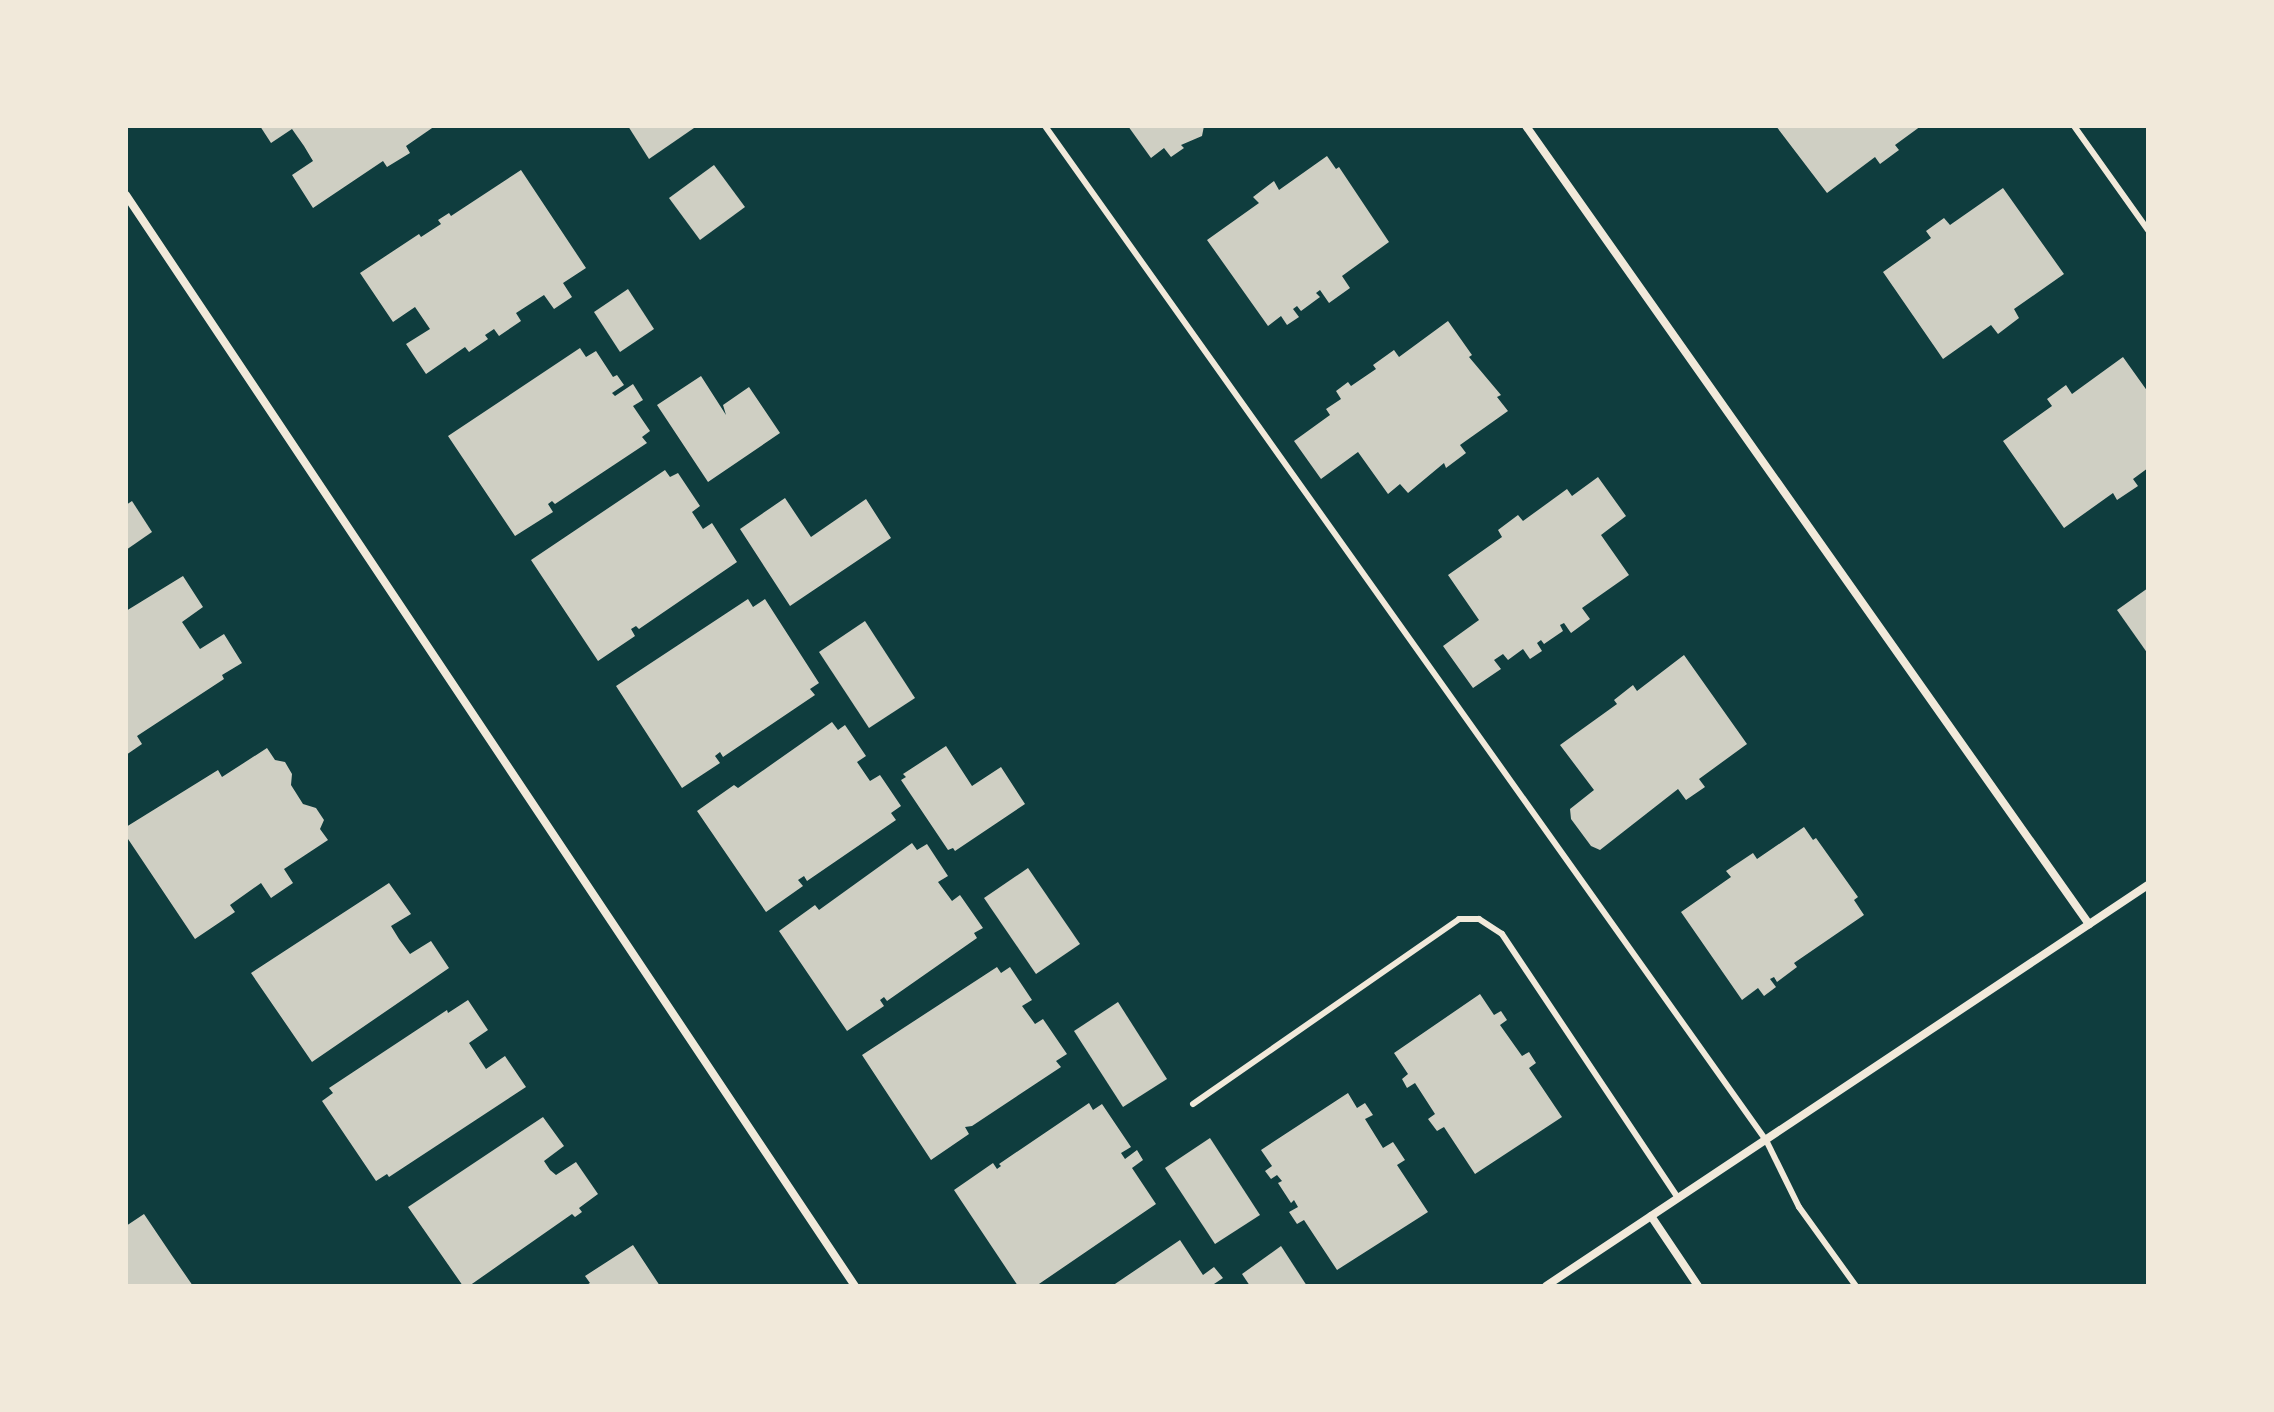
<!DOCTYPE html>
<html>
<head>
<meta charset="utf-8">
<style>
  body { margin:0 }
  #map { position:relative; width:2274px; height:1412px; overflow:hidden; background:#0f3d3e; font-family:Jost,sans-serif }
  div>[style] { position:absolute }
  .building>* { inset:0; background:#cfcfc3 }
  .service>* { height:6px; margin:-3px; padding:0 3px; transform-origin:3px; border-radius:3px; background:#f1e9da }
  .minor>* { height:8px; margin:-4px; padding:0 4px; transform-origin:4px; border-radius:4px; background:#f1e9da }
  span { translate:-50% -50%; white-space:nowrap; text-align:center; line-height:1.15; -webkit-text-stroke:6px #f1e9da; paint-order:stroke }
  .frame { position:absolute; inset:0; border:128px solid #f1e9da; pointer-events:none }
</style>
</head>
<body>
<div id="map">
  <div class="building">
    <div style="clip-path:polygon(260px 126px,435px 126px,406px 146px,410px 153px,387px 167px,383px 161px,313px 208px,292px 175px,313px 161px,304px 146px,292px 129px,271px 143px)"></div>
    <div style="clip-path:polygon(628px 126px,693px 126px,694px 128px,649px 159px)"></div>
    <div style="clip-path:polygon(1128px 126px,1204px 126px,1202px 136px,1181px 145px,1184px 148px,1171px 157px,1164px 148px,1151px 158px)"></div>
    <div style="clip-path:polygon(1776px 126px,1921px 126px,1895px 145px,1899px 150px,1880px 164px,1875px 157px,1827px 193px)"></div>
    <div style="clip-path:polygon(1327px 156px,1336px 169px,1339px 167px,1389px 242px,1342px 276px,1350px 288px,1329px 303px,1320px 290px,1316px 293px,1320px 297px,1301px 311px,1297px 306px,1293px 309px,1299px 317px,1287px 325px,1281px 316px,1268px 326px,1207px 240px,1259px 203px,1253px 197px,1274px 181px,1279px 190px)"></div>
    <div style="clip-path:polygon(714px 165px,745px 207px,700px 240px,669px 198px)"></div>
    <div style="clip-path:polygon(521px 170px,586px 268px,563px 283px,572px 297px,554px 309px,544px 295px,516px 313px,521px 321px,499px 336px,494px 329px,485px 335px,488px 339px,469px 352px,465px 347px,426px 374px,406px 344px,430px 329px,415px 307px,393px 322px,360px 273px,419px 234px,421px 237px,441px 224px,438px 220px,449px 213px,451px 216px)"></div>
    <div style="clip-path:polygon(2003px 188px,2064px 274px,2014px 309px,2019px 318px,1998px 334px,1991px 325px,1943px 359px,1883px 272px,1931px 238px,1926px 231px,1944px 218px,1950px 225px)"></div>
    <div style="clip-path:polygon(628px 289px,654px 329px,620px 352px,594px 312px)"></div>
    <div style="clip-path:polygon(1448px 321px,1472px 355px,1469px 357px,1501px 395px,1497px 397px,1508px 411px,1460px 445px,1466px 453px,1446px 468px,1444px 463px,1408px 493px,1400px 484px,1388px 494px,1358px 452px,1321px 479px,1294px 441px,1330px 415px,1326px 409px,1341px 399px,1336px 391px,1348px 382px,1351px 386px,1376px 369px,1373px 365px,1394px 350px,1399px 357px)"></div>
    <div style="clip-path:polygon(580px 348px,586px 357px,596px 351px,613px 377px,617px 375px,624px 385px,612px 393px,615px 396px,633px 384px,643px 400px,633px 406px,650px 431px,642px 437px,647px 443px,555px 504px,552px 501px,548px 504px,553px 512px,515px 536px,448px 436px)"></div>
    <div style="clip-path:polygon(2123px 357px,2148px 392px,2148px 468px,2133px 479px,2138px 486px,2117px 500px,2113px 493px,2064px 528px,2003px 441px,2052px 406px,2047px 399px,2066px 385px,2072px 394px)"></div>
    <div style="clip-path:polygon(701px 376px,726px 415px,723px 405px,749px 387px,780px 433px,708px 482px,657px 405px)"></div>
    <div style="clip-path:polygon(665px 470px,670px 477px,678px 473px,700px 506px,692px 512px,703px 529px,712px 523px,737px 562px,639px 629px,636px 626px,631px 629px,635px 636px,598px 661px,531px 560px)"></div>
    <div style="clip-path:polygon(1598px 477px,1626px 516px,1601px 535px,1629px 575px,1582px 608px,1590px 619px,1571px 633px,1564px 623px,1560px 625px,1563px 631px,1544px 644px,1541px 640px,1537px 643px,1542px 651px,1530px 659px,1523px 649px,1508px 660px,1503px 654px,1494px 660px,1501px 669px,1473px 688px,1443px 646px,1479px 620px,1448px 575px,1502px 537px,1498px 530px,1518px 515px,1523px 521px,1567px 489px,1572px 496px)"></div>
    <div style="clip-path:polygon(785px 498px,811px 537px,866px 499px,891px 538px,790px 606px,740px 529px)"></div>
    <div style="clip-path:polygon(132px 501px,152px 532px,126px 550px,126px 505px)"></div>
    <div style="clip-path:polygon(183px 576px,203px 607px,182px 622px,200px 649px,224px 634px,242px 663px,222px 675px,224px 679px,137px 736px,142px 744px,126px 755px,126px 611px)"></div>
    <div style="clip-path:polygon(2148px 588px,2148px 654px,2117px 610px)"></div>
    <div style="clip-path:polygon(748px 599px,753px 607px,765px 599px,819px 683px,810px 689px,815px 695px,723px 757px,720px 752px,715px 756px,720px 763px,682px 788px,616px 686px)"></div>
    <div style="clip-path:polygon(865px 621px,915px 698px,869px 728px,819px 652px)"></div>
    <div style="clip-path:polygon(1684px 655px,1747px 744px,1699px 779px,1705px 787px,1686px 800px,1678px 789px,1600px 850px,1591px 846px,1571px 819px,1570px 809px,1594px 790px,1560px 745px,1617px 704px,1614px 700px,1633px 685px,1637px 691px)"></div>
    <div style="clip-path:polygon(832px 722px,838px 730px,845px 725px,866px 756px,857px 762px,870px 781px,880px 775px,901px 806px,891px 813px,896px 820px,807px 881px,804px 876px,798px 880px,803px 886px,766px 912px,697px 811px,734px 785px,738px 788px)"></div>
    <div style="clip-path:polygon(946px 746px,972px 786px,1001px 767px,1025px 804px,955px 851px,953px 848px,948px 850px,901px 780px,906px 777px,903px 774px)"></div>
    <div style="clip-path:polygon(267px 748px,275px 760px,285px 762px,292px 774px,291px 785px,303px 804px,316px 808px,324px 820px,320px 829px,328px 840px,284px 869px,293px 883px,271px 898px,261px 883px,230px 905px,235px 912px,195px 939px,126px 836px,126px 827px,218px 770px,222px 777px)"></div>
    <div style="clip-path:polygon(1804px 827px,1813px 840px,1816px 838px,1858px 897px,1854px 900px,1864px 915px,1794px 963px,1797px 967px,1777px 982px,1774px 977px,1770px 979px,1776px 987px,1764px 996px,1758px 988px,1742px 1000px,1681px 912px,1731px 877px,1726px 871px,1753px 853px,1757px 859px)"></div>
    <div style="clip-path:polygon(912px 843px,917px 850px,927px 844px,948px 876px,938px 882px,952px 901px,960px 895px,983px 928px,974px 933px,977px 938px,887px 1001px,884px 997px,880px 1000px,884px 1006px,847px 1031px,779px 931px,815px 905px,819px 910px)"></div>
    <div style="clip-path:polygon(1028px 868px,1080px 944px,1036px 974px,984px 898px)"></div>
    <div style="clip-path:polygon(389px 883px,411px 914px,391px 926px,399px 939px,410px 954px,431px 941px,449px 968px,312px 1062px,251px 973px)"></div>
    <div style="clip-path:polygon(997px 967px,1001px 973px,1010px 967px,1032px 1000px,1022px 1006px,1035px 1024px,1043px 1019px,1067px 1054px,1056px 1061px,1061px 1067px,972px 1126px,965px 1127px,969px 1134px,931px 1160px,862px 1055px)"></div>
    <div style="clip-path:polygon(1480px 994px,1494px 1015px,1501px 1011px,1507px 1020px,1500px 1025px,1522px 1056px,1529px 1052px,1536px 1063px,1529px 1068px,1562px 1117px,1475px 1174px,1444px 1127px,1437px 1131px,1428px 1119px,1435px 1114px,1415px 1083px,1407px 1088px,1402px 1079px,1408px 1074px,1394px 1053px)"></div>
    <div style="clip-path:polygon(468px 1000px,488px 1030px,469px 1043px,486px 1069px,505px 1056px,526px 1087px,389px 1177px,387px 1174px,376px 1181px,322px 1101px,333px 1093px,329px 1088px,447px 1010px,448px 1013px)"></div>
    <div style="clip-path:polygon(1118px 1002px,1167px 1079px,1123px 1107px,1074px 1031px)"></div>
    <div style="clip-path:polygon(1348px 1093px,1357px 1108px,1365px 1103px,1373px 1115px,1365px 1119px,1383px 1148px,1393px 1142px,1405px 1160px,1397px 1165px,1428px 1212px,1337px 1270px,1304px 1220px,1297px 1224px,1289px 1212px,1298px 1207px,1294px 1200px,1291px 1203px,1278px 1183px,1282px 1181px,1277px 1175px,1271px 1179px,1265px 1171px,1272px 1166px,1261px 1150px)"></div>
    <div style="clip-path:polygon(1089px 1103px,1093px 1110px,1102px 1104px,1131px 1147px,1121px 1153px,1125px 1159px,1137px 1150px,1143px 1160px,1132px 1168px,1156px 1204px,1036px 1286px,1018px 1286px,954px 1190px,993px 1163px,997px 1169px,1001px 1166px,999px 1164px)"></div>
    <div style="clip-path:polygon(543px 1117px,564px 1146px,544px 1161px,550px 1170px,556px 1175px,576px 1162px,598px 1194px,579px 1208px,582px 1212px,575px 1217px,572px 1214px,469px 1286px,463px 1286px,408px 1207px)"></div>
    <div style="clip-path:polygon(1210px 1138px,1260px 1215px,1215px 1244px,1165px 1168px)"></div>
    <div style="clip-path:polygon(144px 1214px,173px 1257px,193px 1286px,126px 1286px,126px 1226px)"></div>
    <div style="clip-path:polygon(1180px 1240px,1203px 1275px,1214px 1267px,1223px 1278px,1211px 1286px,1112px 1286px)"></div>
    <div style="clip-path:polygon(633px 1245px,660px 1286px,585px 1286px,590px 1283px,585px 1276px)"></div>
    <div style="clip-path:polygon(1281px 1246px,1307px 1286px,1250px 1286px,1242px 1274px)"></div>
  </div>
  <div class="service">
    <div style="left:1045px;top:126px;width:1244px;rotate:54.59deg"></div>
    <div style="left:1766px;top:1140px;width:75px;rotate:63.8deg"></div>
    <div style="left:1799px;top:1207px;width:97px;rotate:54.2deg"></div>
    <div style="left:2074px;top:126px;width:128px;rotate:54.6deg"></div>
    <div style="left:1193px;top:1104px;width:324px;rotate:-34.8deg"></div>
    <div style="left:1459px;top:919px;width:20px"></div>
    <div style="left:1479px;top:919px;width:27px;rotate:33deg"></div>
    <div style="left:1502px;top:934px;width:317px;rotate:56.3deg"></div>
  </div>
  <div class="minor">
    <div style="left:1526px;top:126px;width:977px;rotate:54.8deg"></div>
    <div style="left:126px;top:195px;width:1312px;rotate:56.25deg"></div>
    <div style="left:1651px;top:1216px;width:84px;rotate:56.1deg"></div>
    <div style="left:1546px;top:1286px;width:723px;rotate:-33.67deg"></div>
  </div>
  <div class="frame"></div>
</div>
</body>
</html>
